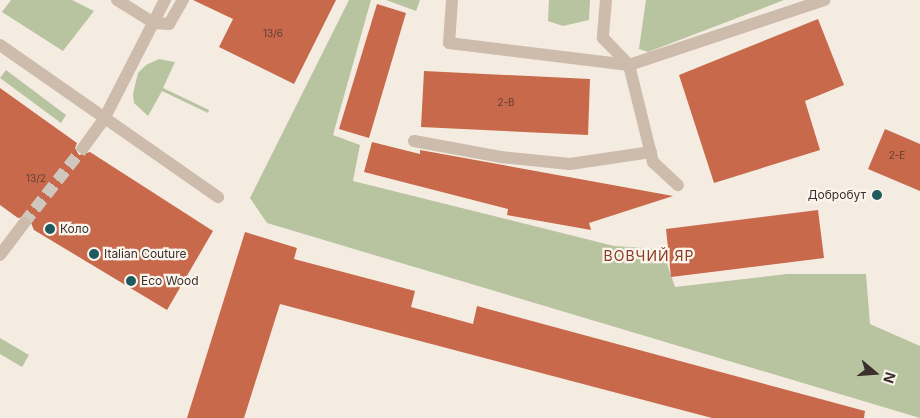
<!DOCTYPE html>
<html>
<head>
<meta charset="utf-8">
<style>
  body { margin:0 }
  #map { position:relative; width:920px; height:418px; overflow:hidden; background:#f4ebe1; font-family:Inter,sans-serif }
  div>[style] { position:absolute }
  .green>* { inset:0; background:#b8c4a0 }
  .building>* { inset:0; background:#c8694b }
  .minor-tunnel>* { height:12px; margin-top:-6px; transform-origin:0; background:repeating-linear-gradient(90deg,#cfc6bd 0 12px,transparent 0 18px) }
  .minor>* { height:12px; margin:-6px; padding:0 6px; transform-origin:6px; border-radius:6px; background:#cdbbac }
  .dots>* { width:14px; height:14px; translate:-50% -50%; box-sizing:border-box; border:2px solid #fbf5ee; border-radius:50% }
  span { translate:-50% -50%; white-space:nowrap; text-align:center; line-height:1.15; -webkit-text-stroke:4.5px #fbf5ee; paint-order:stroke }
  .number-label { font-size:10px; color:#5e3e33 }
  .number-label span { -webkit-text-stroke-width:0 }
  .poi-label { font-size:12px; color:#3b302b }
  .right { translate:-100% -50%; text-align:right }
  .left { translate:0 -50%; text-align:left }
  .neighbourhood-label { font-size:14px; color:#8c3b22; letter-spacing:1px }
  .north { position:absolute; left:850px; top:348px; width:50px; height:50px; -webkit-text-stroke:4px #fbf5ee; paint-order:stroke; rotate:108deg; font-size:14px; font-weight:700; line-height:20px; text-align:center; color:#3b302b }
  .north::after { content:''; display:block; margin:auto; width:18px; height:22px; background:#3b302b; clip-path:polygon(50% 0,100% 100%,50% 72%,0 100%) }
</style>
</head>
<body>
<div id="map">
  <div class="green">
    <div style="clip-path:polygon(11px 0,72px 0,94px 11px,63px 51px,2px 12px)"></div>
    <div style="clip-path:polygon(349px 0,371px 0,333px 135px,360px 145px,353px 181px,614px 246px,662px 249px,675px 287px,787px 274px,866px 274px,870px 324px,920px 346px,920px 418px,267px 223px,250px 198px)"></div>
    <div style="clip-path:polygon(386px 0,420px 0,416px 11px)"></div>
    <div style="clip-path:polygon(549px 0,590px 0,589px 20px,563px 26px,548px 21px)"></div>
    <div style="clip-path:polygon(646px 0,784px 0,648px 52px,639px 49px)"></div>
    <div style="clip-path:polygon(159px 59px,175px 62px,163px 88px,209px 110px,208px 113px,162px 91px,148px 116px,134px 103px,133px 94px,138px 73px,146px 65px)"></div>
    <div style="clip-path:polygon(6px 70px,66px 115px,61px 123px,0 78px)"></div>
    <div style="clip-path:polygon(0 338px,29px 355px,22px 367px,0 354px)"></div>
  </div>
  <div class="building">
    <div style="clip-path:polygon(193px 0,336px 0,294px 84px,219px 47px,233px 19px)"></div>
    <div style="clip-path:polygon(377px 4px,406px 13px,369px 138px,339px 129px)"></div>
    <div style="clip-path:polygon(818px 19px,844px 85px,805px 101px,820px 150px,714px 183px,679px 75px)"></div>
    <div style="clip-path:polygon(424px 71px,590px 79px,588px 135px,421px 127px)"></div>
    <div style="clip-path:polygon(0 88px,77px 143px,75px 148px,79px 155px,90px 152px,213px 231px,167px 310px,34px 230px,28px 216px,18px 218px,0 205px)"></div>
    <div style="clip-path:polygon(885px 129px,920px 144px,920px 191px,868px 169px)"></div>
    <div style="clip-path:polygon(372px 142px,420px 154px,420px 150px,673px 196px,589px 223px,591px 230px,507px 215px,508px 209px,364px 172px)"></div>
    <div style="clip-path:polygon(818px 210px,824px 258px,671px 277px,666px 229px)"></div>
    <div style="clip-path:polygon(245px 232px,297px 248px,294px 259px,415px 291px,411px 307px,473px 324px,477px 306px,865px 411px,864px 418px,712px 418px,280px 304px,244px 418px,187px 418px)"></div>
  </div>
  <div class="minor-tunnel">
    <div style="left:24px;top:223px;width:95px;rotate:-51.8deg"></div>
  </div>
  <div class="minor">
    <div style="left:117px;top:0;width:44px;rotate:31.9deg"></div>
    <div style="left:154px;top:23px;width:15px;rotate:4deg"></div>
    <div style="left:169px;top:24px;width:28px;rotate:-60deg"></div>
    <div style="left:452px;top:0;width:43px;rotate:94deg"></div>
    <div style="left:449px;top:43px;width:181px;rotate:7deg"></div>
    <div style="left:629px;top:65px;width:206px;rotate:-18.4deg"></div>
    <div style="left:606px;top:0;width:38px;rotate:95deg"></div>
    <div style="left:603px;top:38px;width:37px;rotate:46deg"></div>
    <div style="left:629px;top:65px;width:100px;rotate:76.1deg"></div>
    <div style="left:653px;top:162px;width:34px;rotate:43deg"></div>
    <div style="left:0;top:45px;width:266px;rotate:34.9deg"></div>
    <div style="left:414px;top:141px;width:88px;rotate:10.4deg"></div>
    <div style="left:501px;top:157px;width:69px;rotate:5.8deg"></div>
    <div style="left:570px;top:164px;width:82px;rotate:-8.4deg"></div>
    <div style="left:83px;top:148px;width:36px;rotate:-54deg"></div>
    <div style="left:104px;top:119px;width:134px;rotate:-62.9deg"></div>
    <div style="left:0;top:255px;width:40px;rotate:-53deg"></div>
  </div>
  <div class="dots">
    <div style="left:877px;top:195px;background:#1f5a5e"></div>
    <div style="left:50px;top:229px;background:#1f5a5e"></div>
    <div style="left:94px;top:254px;background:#1f5a5e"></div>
    <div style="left:131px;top:281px;background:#1f5a5e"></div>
  </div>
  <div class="number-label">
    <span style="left:273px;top:34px">13/6</span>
    <span style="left:506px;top:103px">2-В</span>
    <span style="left:897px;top:156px">2-Е</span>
    <span style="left:36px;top:179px">13/2</span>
  </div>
  <div class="poi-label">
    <span class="right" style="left:866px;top:195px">Добробут</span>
    <span class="left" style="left:60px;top:229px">Коло</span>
    <span class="left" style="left:104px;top:254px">Italian Couture</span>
    <span class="left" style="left:141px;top:281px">Eco Wood</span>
  </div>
  <div class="neighbourhood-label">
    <span style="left:649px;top:256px">ВОВЧИЙ ЯР</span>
  </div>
  <div class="north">N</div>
</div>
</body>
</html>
